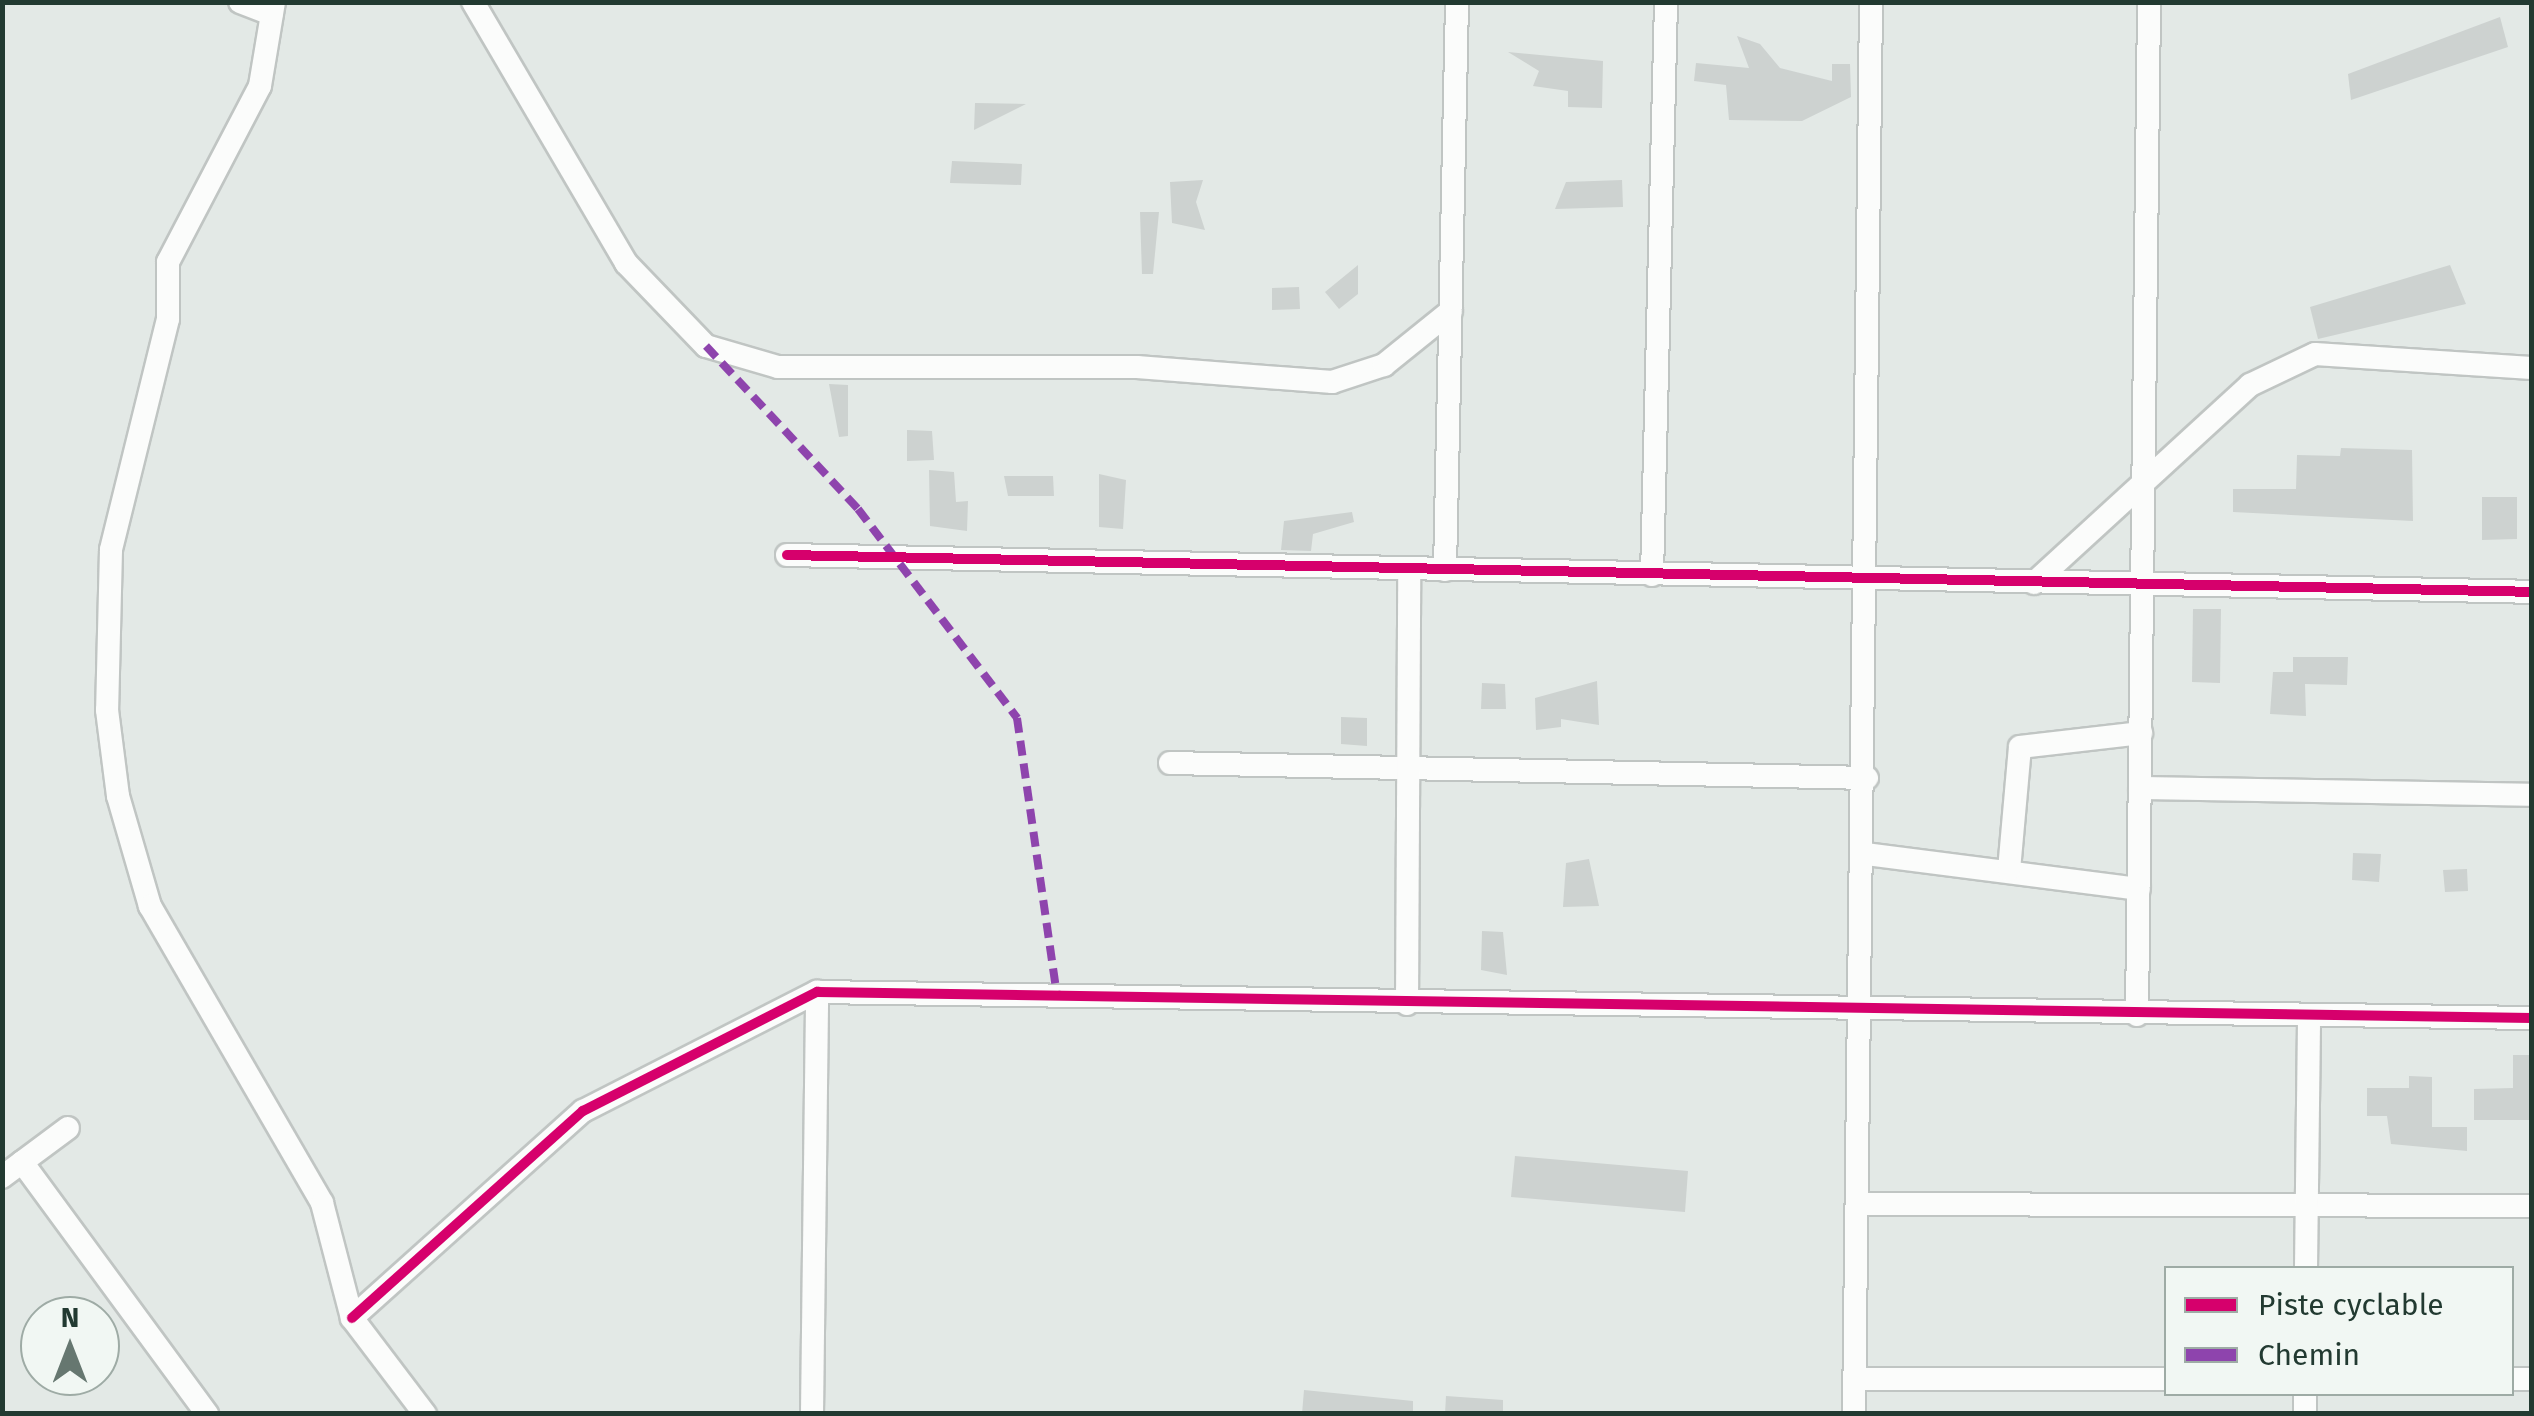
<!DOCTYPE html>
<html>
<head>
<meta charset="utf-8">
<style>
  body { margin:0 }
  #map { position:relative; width:2534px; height:1416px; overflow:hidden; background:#e3e9e6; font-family:"Fira Sans",sans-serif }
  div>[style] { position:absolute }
  .building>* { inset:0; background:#cdd2d0 }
  .roads { filter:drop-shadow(2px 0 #c0c5c3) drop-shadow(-2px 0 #c0c5c3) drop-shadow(0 2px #c0c5c3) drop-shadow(0 -2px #c0c5c3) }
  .minor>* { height:22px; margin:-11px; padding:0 11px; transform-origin:11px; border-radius:11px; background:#fbfcfb }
  .quiet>* { height:8px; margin-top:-4px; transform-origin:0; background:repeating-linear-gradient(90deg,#8e44ad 0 15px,transparent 0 23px) }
  .cycleway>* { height:10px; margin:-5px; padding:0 5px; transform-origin:5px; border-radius:5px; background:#d6006c }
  span { translate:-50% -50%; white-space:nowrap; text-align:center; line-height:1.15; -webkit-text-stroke:9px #f1f7f3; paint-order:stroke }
  .frame { position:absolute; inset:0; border:5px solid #223a31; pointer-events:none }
  .legend { position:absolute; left:2164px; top:1266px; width:350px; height:130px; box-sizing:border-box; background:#f1f7f3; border:2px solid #9eaba5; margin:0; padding:12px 18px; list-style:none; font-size:30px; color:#223a31 }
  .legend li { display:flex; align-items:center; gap:20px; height:50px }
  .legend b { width:50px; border:2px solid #9eaba5 }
  .north { position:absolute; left:20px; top:1296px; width:100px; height:100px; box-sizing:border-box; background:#f1f7f3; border:2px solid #9eaba5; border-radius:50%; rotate:0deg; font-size:28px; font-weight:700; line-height:40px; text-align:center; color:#223a31 }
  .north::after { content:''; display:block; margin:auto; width:35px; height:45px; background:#667770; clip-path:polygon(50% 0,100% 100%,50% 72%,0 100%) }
</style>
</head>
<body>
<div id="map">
  <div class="building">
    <div style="clip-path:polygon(2500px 17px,2508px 47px,2351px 100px,2348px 74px)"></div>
    <div style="clip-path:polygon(1737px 36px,1760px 44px,1780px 68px,1832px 81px,1832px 64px,1850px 64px,1851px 97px,1802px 121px,1729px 120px,1726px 85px,1694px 81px,1696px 63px,1749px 68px)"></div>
    <div style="clip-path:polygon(1508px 52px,1603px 61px,1602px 108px,1568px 107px,1568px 91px,1533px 86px,1539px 71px)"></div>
    <div style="clip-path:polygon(975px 103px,1026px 104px,974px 130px)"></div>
    <div style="clip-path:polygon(952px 161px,1022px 164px,1021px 185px,950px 183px)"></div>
    <div style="clip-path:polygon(1203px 180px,1196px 202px,1205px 230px,1172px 223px,1170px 182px)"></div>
    <div style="clip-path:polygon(1622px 180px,1623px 207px,1555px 209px,1566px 182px)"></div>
    <div style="clip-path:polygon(1140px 212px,1159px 212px,1153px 274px,1142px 274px)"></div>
    <div style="clip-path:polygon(1358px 265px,1358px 294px,1339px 309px,1325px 292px)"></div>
    <div style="clip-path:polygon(2450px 265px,2466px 304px,2318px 339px,2310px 307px)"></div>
    <div style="clip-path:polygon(1299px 287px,1300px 309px,1272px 310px,1272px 288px)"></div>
    <div style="clip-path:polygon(829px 384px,848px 385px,848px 436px,839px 437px)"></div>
    <div style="clip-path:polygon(907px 430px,932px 431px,934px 460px,907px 461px)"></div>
    <div style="clip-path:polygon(2341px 448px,2412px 450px,2413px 521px,2233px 512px,2233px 489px,2296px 489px,2297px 455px,2340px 456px)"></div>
    <div style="clip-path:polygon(929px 470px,954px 472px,956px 502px,968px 501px,967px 531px,930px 526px)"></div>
    <div style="clip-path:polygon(1099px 474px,1126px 480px,1123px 529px,1099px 527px)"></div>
    <div style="clip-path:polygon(1004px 476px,1053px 476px,1054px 496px,1008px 496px)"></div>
    <div style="clip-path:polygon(2482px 497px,2517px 497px,2517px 539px,2482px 540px)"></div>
    <div style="clip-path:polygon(1352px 512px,1354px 522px,1313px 534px,1311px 551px,1281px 550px,1284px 521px)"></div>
    <div style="clip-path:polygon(2193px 609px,2221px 609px,2220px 683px,2192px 682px)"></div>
    <div style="clip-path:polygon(2293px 657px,2348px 657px,2347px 685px,2305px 684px,2306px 716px,2270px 714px,2273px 672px,2293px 672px)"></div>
    <div style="clip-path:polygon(1597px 681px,1599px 725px,1561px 719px,1561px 727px,1536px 730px,1535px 698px)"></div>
    <div style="clip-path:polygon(1482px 683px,1505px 684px,1506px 709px,1481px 709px)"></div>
    <div style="clip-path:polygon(1341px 717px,1367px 718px,1367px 746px,1341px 744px)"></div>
    <div style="clip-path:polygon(2353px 853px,2381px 854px,2379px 882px,2352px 880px)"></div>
    <div style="clip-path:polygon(1589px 859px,1599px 906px,1563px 907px,1566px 863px)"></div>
    <div style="clip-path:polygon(2467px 869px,2468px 891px,2445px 892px,2443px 870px)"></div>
    <div style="clip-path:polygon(1482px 931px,1503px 932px,1507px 975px,1481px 970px)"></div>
    <div style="clip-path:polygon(2513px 1055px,2532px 1055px,2532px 1120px,2474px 1120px,2474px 1089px,2513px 1088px)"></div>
    <div style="clip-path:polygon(2409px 1076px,2432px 1077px,2432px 1127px,2467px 1127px,2467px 1151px,2391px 1144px,2387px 1116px,2367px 1116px,2367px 1088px,2409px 1088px)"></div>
    <div style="clip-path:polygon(1515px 1156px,1688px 1171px,1685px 1212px,1511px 1197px)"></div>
    <div style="clip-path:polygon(1304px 1390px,1413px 1401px,1413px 1414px,1302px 1414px)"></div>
    <div style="clip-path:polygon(1446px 1396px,1503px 1400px,1503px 1414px,1445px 1414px)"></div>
  </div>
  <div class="roads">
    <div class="minor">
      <div style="left:240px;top:2px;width:34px;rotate:21deg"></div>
      <div style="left:274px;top:2px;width:85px;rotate:99.5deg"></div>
      <div style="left:260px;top:86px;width:199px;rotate:117.6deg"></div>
      <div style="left:168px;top:262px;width:57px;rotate:90deg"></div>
      <div style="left:168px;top:319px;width:238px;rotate:103.9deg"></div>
      <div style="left:111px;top:550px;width:160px;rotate:91.4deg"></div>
      <div style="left:107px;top:710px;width:87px;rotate:82.7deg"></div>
      <div style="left:118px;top:796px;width:115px;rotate:73.8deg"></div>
      <div style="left:150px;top:906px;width:343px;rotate:59.9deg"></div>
      <div style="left:322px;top:1203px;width:119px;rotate:75.4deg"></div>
      <div style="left:352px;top:1318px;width:121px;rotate:52.8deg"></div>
      <div style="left:473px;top:2px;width:303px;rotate:59.6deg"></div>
      <div style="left:626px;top:263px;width:115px;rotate:46.1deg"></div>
      <div style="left:706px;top:346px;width:75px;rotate:16.3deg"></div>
      <div style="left:778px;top:367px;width:359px"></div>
      <div style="left:1137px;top:367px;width:196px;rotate:4.4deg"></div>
      <div style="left:1332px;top:382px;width:55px;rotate:-18.1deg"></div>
      <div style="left:1384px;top:365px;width:86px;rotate:-38.9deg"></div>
      <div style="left:787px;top:555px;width:1745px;rotate:1.21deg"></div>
      <div style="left:1445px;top:570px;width:568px;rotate:-88.79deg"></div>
      <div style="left:1652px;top:575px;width:573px;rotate:-88.6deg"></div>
      <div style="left:2034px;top:583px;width:293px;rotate:-42.5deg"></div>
      <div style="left:2250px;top:385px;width:72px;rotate:-25.5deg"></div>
      <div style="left:2315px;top:354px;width:217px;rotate:3.7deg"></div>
      <div style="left:1170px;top:763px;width:697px;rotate:1.23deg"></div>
      <div style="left:2140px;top:788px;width:392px;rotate:1deg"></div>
      <div style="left:1866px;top:854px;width:275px;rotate:7.3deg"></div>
      <div style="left:2009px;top:870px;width:123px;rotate:-84.9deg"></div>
      <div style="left:2020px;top:747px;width:122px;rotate:-6.6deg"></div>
      <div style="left:1407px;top:1004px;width:435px;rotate:-89.7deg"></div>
      <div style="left:2137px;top:1015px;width:1013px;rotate:-89.32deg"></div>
      <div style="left:22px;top:1162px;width:313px;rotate:53.7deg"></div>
      <div style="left:2px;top:1177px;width:82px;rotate:-36.6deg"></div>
      <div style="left:1857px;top:1204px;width:675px;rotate:0.17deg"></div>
      <div style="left:2306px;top:1268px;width:251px;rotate:-89.3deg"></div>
      <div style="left:352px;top:1318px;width:310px;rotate:-41.9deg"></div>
      <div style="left:583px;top:1111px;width:263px;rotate:-27deg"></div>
      <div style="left:817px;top:992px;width:1715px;rotate:0.87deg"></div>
      <div style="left:1855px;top:1379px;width:311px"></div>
      <div style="left:2512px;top:1379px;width:20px"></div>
      <div style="left:812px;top:1414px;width:422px;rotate:-89.3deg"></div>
      <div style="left:1854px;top:1414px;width:1412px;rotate:-89.31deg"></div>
      <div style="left:2305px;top:1414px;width:20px;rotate:-90deg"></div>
    </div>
  </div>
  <div class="quiet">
    <div style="left:706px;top:346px;width:223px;rotate:47deg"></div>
    <div style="left:858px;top:509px;width:263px;rotate:52.7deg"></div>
    <div style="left:1017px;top:718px;width:282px;rotate:81.8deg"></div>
  </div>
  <div class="cycleway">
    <div style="left:787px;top:555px;width:1745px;rotate:1.21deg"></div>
    <div style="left:352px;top:1318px;width:310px;rotate:-41.9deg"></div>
    <div style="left:583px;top:1111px;width:263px;rotate:-27deg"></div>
    <div style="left:817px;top:992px;width:1715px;rotate:0.87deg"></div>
  </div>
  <div class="frame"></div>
  <ul class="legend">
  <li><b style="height:12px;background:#d6006c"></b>Piste cyclable</li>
  <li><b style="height:12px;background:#8e44ad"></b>Chemin</li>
  </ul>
  <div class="north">N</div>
</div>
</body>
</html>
